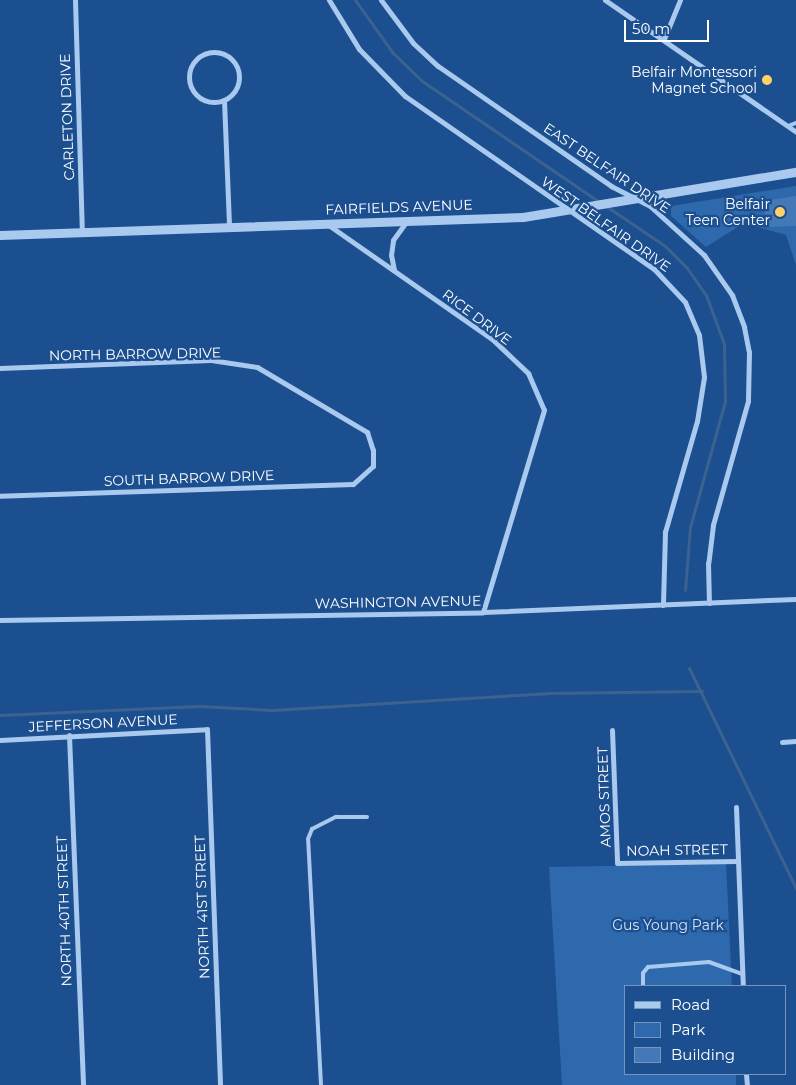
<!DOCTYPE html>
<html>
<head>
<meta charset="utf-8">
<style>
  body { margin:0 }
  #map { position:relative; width:796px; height:1085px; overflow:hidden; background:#1b4f8f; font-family:Montserrat,sans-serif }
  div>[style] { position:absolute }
  .green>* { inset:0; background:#2e69ad }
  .stream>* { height:3px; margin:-1.5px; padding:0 1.5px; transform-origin:1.5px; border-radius:1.5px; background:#3c6290 }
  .building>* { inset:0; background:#4478b7 }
  .service>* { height:4px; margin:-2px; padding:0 2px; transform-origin:2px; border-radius:2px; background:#a9c9ee }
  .minor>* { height:5px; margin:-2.5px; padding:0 2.5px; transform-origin:2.5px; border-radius:2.5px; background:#a9c9ee }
  .minor>.ring { margin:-2.5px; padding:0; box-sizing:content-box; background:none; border:5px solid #a9c9ee; border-radius:50% }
  .tertiary>* { height:9px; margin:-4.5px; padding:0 4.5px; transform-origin:4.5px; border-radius:4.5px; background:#a9c9ee }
  .dots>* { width:14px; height:14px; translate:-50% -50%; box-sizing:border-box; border:2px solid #1b4f8f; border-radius:50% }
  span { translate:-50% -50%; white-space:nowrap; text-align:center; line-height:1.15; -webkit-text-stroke:4.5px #1b4f8f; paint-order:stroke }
  .poi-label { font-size:14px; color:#fff }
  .right { translate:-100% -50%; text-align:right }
  .street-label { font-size:14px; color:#fff }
  .park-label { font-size:14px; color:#cfe3fa }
  .legend { position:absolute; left:624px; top:985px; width:162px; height:90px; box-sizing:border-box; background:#1b4f8f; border:1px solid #7695bc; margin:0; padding:6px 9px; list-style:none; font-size:15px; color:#fff }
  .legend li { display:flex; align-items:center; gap:10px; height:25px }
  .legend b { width:25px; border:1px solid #7695bc }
  .scale { position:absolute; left:624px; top:20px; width:85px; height:22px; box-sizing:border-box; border:2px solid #fff; border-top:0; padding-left:6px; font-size:15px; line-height:18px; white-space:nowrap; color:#fff; -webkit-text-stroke:4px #1b4f8f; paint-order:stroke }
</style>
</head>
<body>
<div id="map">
  <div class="green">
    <div style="clip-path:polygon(796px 186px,796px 265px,786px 235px,744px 223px,706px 247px,671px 216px,671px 206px)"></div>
    <div style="clip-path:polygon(726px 864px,732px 986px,625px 986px,625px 1074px,736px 1074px,736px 1085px,562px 1085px,549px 867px)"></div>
  </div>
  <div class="stream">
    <div style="left:355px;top:0;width:65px;rotate:54.4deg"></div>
    <div style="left:393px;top:53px;width:40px;rotate:44deg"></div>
    <div style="left:422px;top:81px;width:217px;rotate:34.3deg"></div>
    <div style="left:606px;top:206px;width:71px;rotate:34.1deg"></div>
    <div style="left:665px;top:246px;width:31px;rotate:45deg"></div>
    <div style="left:687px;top:268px;width:33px;rotate:55deg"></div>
    <div style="left:706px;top:295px;width:52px;rotate:69.8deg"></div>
    <div style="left:724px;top:344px;width:57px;rotate:89deg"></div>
    <div style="left:725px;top:401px;width:131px;rotate:105.5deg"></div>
    <div style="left:690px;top:527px;width:63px;rotate:94.5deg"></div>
    <div style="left:689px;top:668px;width:245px;rotate:64.1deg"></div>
    <div style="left:0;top:715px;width:200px;rotate:-2.6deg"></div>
    <div style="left:200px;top:706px;width:72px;rotate:3.2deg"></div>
    <div style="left:272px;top:710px;width:276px;rotate:-3.5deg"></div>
    <div style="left:547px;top:693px;width:155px;rotate:-0.7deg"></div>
  </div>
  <div class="building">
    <div style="clip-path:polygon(796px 196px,796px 226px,767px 227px,763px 201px)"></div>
  </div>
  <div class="service">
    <div style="left:788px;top:126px;width:9px;rotate:-21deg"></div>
    <div style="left:643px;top:986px;width:13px;rotate:-90deg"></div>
    <div style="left:643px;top:973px;width:8px;rotate:-50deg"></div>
    <div style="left:648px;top:967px;width:61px;rotate:-4.7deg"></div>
    <div style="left:709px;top:962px;width:35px;rotate:20deg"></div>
    <div style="left:321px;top:1085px;width:246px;rotate:-93deg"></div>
    <div style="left:308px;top:839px;width:11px;rotate:-68deg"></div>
    <div style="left:312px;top:829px;width:27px;rotate:-27deg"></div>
    <div style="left:336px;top:817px;width:31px"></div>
  </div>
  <div class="minor">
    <div style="left:75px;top:0;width:232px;rotate:88.3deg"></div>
    <div style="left:329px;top:0;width:57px;rotate:58.5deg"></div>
    <div style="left:359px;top:49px;width:66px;rotate:45.6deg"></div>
    <div style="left:405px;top:96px;width:303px;rotate:34.8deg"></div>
    <div style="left:654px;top:269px;width:45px;rotate:46.8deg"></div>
    <div style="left:685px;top:302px;width:36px;rotate:67deg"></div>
    <div style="left:699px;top:335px;width:42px;rotate:83.2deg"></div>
    <div style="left:704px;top:377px;width:45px;rotate:99deg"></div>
    <div style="left:697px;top:421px;width:116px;rotate:106.1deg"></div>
    <div style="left:665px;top:532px;width:73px;rotate:91.6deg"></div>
    <div style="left:381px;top:0;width:54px;rotate:53.3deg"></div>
    <div style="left:413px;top:43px;width:34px;rotate:43deg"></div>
    <div style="left:438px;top:66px;width:211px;rotate:34.7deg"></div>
    <div style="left:611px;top:186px;width:44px;rotate:27.1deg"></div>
    <div style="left:650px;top:206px;width:73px;rotate:42.2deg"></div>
    <div style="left:704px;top:255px;width:49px;rotate:55deg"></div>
    <div style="left:732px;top:295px;width:34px;rotate:69deg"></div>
    <div style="left:744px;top:327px;width:25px;rotate:79deg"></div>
    <div style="left:749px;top:352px;width:49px;rotate:91.2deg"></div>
    <div style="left:748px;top:401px;width:129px;rotate:105.8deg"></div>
    <div style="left:713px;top:525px;width:38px;rotate:97deg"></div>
    <div style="left:708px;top:563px;width:40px;rotate:88.6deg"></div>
    <div style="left:605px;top:0;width:232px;rotate:34.6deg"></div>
    <div style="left:664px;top:39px;width:42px;rotate:-67.7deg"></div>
    <div class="ring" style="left:189px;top:52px;width:45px;height:45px"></div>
    <div style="left:224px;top:100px;width:127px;rotate:87.7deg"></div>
    <div style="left:327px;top:224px;width:201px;rotate:34.9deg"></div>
    <div style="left:492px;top:339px;width:50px;rotate:43.4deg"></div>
    <div style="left:528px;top:373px;width:40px;rotate:66.6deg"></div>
    <div style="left:544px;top:410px;width:211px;rotate:106.8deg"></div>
    <div style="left:394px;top:270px;width:15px;rotate:-101deg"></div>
    <div style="left:391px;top:255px;width:15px;rotate:-82deg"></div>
    <div style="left:393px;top:240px;width:24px;rotate:-54deg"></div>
    <div style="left:0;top:368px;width:211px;rotate:-2.2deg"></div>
    <div style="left:211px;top:360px;width:47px;rotate:8.7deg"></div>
    <div style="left:257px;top:367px;width:128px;rotate:30.6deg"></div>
    <div style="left:367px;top:432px;width:19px;rotate:72deg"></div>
    <div style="left:373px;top:450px;width:16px;rotate:90deg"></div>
    <div style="left:373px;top:466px;width:27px;rotate:138deg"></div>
    <div style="left:353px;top:484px;width:353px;rotate:178.1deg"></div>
    <div style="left:0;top:620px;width:483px;rotate:-0.9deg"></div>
    <div style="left:483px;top:612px;width:313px;rotate:-2.4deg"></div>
    <div style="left:612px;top:730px;width:133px;rotate:87.8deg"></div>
    <div style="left:617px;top:863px;width:120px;rotate:-1deg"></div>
    <div style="left:69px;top:735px;width:350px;rotate:87.7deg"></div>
    <div style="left:0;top:740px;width:207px;rotate:-3deg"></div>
    <div style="left:207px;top:729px;width:356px;rotate:87.9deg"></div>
    <div style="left:782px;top:742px;width:14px;rotate:-4deg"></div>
    <div style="left:736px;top:807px;width:179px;rotate:87.8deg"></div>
    <div style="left:746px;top:1074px;width:11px;rotate:85deg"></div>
  </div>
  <div class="tertiary">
    <div style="left:0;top:235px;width:523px;rotate:-1.97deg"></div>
    <div style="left:523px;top:217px;width:277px;rotate:-9.4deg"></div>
  </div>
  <div class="dots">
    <div style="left:767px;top:80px;background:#ffd166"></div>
    <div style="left:780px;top:212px;background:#ffd166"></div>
  </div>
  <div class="poi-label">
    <span class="right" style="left:757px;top:80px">Belfair Montessori<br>Magnet School</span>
    <span class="right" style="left:770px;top:212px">Belfair<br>Teen Center</span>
  </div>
  <div class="street-label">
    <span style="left:67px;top:117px;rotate:-92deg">CARLETON DRIVE</span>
    <span style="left:607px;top:168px;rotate:34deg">EAST BELFAIR DRIVE</span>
    <span style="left:399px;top:207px;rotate:-2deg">FAIRFIELDS AVENUE</span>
    <span style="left:606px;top:224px;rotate:35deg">WEST BELFAIR DRIVE</span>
    <span style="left:477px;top:317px;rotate:37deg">RICE DRIVE</span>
    <span style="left:135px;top:354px;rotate:-1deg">NORTH BARROW DRIVE</span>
    <span style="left:189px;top:478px;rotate:-2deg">SOUTH BARROW DRIVE</span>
    <span style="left:398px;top:602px;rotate:-1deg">WASHINGTON AVENUE</span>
    <span style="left:103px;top:723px;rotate:-3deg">JEFFERSON AVENUE</span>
    <span style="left:604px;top:797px;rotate:-92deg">AMOS STREET</span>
    <span style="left:677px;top:850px;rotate:-1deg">NOAH STREET</span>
    <span style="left:202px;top:907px;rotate:-92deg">NORTH 41ST STREET</span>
    <span style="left:64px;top:911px;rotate:-92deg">NORTH 40TH STREET</span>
  </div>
  <div class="park-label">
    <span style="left:668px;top:925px">Gus Young Park</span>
  </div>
  <ul class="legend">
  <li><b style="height:6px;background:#a9c9ee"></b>Road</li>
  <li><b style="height:14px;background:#2e69ad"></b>Park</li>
  <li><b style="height:14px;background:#4478b7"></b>Building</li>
  </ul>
  <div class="scale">50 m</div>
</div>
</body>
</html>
